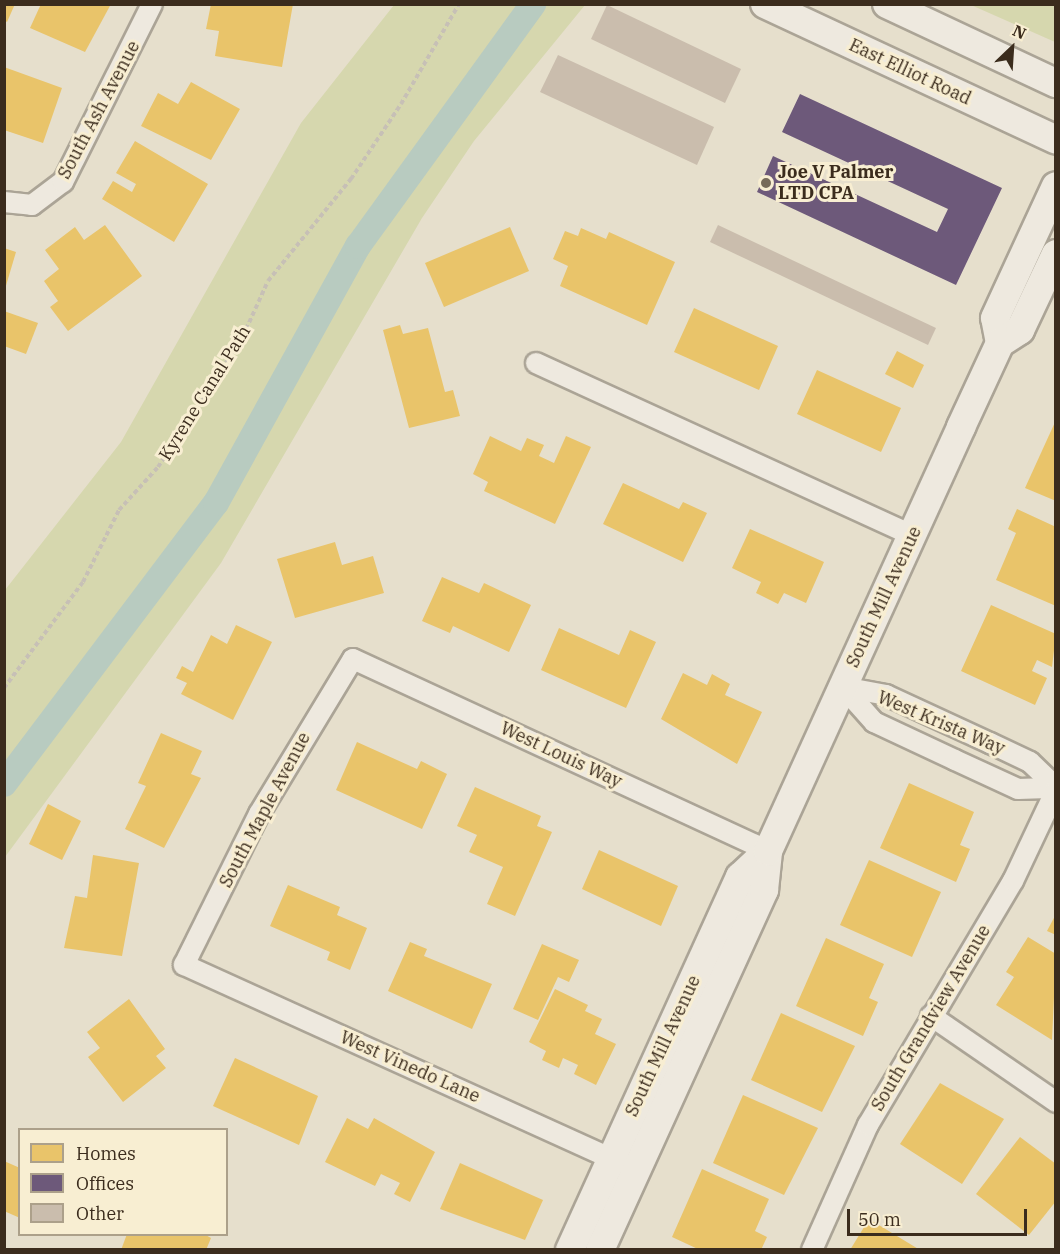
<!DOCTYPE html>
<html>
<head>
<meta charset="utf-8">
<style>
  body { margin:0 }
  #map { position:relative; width:1060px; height:1254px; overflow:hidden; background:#e6dfcc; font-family:"IBM Plex Serif",serif }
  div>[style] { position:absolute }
  .green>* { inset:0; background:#d6d7ae }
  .homes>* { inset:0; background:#e9c46a }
  .offices>* { inset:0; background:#6d597a }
  .canal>* { height:26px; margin:-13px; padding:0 13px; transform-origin:13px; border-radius:13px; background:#b8cbc0 }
  .building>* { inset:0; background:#cabdad }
  .path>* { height:4px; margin-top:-2px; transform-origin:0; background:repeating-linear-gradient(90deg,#c7c0b6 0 4.5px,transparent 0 7.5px) }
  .roads { filter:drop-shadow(2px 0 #aba496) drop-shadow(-2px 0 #aba496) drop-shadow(0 2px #aba496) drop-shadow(0 -2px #aba496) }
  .street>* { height:20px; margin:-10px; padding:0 10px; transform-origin:10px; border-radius:10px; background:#eee9df }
  .secondary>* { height:28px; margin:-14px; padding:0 14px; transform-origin:14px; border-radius:14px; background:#eee9df }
  .dots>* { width:16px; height:16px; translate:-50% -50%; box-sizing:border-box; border:3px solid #f8eed2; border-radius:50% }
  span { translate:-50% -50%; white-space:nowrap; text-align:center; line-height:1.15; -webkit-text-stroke:6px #f8eed2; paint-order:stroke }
  .street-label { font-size:18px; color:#3b2c1d }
  .poi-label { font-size:18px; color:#3b2c1d; font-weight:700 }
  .left { translate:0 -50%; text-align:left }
  .frame { position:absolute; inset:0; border:6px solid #3b2c1d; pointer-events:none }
  .legend { position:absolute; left:18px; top:1128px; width:210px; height:108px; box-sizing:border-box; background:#f8eed2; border:2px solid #aca08a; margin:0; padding:8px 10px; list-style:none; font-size:18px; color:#3b2c1d }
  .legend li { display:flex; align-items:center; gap:12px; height:30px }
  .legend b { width:30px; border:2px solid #aca08a }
  .north { position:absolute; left:982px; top:18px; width:60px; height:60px; -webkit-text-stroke:4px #f8eed2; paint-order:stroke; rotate:25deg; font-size:16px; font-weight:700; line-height:24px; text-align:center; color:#3b2c1d }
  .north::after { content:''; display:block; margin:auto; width:21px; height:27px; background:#3b2c1d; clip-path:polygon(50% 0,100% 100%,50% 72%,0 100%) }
  .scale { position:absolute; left:847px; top:1209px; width:180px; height:27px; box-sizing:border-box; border:3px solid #3b2c1d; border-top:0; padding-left:8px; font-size:18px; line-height:21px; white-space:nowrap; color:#3b2c1d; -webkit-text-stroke:4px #f8eed2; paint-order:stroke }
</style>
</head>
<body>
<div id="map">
  <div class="green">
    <div style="clip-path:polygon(394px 5px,585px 5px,474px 141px,422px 218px,221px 563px,5px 857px,5px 590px,121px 442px,301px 123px)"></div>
    <div style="clip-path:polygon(971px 5px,1055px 5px,1055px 42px)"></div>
  </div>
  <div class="homes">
    <div style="clip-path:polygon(4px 4px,15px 4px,7px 22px,4px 20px)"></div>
    <div style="clip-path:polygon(41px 4px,111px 4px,85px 52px,30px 28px)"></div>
    <div style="clip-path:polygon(211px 4px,293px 4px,282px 67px,215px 56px,219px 31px,206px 29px)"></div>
    <div style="clip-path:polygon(4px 67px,62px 88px,43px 143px,4px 130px)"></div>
    <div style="clip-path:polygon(191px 82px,240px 109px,211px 160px,141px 126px,158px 93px,178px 104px)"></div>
    <div style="clip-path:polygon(135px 141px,208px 184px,174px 242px,102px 199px,113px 181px,132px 192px,136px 184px,116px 173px)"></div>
    <div style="clip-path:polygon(105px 225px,142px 276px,68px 331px,50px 307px,58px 301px,44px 281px,59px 269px,45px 250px,75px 227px,84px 240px)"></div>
    <div style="clip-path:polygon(510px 227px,529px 271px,444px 307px,425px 263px)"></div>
    <div style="clip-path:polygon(581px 228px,606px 239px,609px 232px,675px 262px,647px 325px,560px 286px,568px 266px,553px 259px,565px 231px,578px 236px)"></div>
    <div style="clip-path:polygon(4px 248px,16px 252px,5px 289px,4px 289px)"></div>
    <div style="clip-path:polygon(694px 308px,778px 346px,759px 390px,674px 352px)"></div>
    <div style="clip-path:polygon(4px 311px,38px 323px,26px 354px,4px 346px)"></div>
    <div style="clip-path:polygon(400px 325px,403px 334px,428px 328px,445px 392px,453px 390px,460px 416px,409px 428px,383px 330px)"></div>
    <div style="clip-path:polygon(897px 351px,924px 365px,913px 388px,885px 374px)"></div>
    <div style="clip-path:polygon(817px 370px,901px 408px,881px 452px,797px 414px)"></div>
    <div style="clip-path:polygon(1056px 420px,1056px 501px,1025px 488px)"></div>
    <div style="clip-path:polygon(490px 436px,521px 451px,527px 438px,544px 445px,539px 456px,554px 463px,566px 436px,591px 447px,555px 524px,484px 491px,488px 482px,473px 474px)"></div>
    <div style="clip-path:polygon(623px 483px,679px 509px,683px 502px,707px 513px,683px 562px,603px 524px)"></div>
    <div style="clip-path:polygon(1017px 509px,1056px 527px,1056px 606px,996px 580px,1016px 533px,1008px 529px)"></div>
    <div style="clip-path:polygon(750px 529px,824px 562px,806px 603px,784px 593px,778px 604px,756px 593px,761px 582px,732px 568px)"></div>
    <div style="clip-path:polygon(335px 542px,342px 565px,373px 556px,384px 593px,295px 618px,277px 559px)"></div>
    <div style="clip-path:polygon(442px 577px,479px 593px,484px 583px,531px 605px,509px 652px,453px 626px,450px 633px,422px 621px)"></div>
    <div style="clip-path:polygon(991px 605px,1056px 634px,1052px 667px,1037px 660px,1032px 671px,1047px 678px,1035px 705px,961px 671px)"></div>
    <div style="clip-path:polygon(236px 625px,272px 642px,233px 720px,181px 694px,187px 683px,176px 678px,182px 666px,193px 672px,211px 635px,227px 644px)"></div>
    <div style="clip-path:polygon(559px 628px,619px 655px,630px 630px,656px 642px,626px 708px,541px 670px)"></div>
    <div style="clip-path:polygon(683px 673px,707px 685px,712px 674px,730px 684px,725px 695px,762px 712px,737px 764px,661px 719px)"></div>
    <div style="clip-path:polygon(161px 733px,202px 751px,191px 774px,201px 778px,164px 848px,125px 829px,146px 786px,138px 783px)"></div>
    <div style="clip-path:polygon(357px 742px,417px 769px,421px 761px,447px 774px,422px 829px,336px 790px)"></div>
    <div style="clip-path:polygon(909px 783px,974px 812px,960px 845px,970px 849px,956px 882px,880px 848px)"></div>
    <div style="clip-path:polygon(475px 787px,541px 816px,537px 826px,552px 832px,515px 916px,487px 904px,503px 867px,469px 852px,477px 835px,457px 826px)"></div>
    <div style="clip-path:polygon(48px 804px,81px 821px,62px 860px,29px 844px)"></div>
    <div style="clip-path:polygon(599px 850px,678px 886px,661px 926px,582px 889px)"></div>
    <div style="clip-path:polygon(93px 855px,139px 863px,122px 956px,64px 948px,75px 896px,87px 898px)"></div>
    <div style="clip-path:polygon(869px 860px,941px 892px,912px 957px,840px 925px)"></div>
    <div style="clip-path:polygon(288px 885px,340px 907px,337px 915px,367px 928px,350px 970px,327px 960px,330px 952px,270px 926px)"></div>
    <div style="clip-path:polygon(1056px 914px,1056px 935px,1047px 931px)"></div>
    <div style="clip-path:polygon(1028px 937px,1056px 954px,1052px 1040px,996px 1005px,1014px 977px,1006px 972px)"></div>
    <div style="clip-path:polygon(826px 938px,884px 964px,869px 998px,878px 1002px,863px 1036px,796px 1006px)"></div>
    <div style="clip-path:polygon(410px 942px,427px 949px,424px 956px,492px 984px,472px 1029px,388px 991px)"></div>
    <div style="clip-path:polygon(542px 944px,579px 960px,569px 982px,558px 977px,538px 1020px,513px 1009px)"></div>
    <div style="clip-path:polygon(555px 989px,588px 1005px,585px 1011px,602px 1019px,595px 1034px,616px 1044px,596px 1085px,574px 1074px,578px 1065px,563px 1058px,559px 1068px,542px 1060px,546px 1051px,529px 1042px)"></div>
    <div style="clip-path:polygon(129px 999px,165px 1049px,156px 1056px,166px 1068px,123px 1102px,88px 1057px,100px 1048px,87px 1032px)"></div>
    <div style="clip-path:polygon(781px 1013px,855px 1046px,822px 1112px,751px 1080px)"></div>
    <div style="clip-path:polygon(235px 1058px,318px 1096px,299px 1145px,213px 1106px)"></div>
    <div style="clip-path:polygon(940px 1083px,1004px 1119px,962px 1184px,900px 1144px)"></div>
    <div style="clip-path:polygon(743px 1095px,818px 1128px,784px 1195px,713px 1163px)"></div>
    <div style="clip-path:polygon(347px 1118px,368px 1129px,374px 1118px,435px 1152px,410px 1202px,394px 1194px,400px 1183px,381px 1174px,375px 1186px,325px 1162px)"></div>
    <div style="clip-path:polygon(1020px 1137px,1056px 1164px,1056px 1201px,1029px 1235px,976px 1194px)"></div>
    <div style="clip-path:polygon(4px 1161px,20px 1168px,20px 1218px,4px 1211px)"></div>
    <div style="clip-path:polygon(460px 1163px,543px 1200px,525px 1240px,440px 1209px)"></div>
    <div style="clip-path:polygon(702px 1169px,769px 1199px,755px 1231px,767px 1237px,761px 1250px,700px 1250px,672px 1237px)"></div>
    <div style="clip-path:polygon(869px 1219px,920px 1250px,850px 1250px)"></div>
    <div style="clip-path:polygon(127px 1234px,204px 1234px,211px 1238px,206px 1250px,121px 1250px)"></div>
  </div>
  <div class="offices">
    <div style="clip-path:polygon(800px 94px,1002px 188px,956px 285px,757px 192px,773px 156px,937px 232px,948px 209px,782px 132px)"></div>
  </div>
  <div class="canal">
    <div style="left:4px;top:784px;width:352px;rotate:-53deg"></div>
    <div style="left:216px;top:503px;width:294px;rotate:-61.1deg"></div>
    <div style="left:358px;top:246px;width:299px;rotate:-54.1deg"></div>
  </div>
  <div class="building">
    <div style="clip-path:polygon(607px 5px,741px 69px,725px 103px,591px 39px)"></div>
    <div style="clip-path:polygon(558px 55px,714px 127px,697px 165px,540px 92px)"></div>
    <div style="clip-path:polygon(718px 225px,936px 328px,928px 345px,710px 242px)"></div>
  </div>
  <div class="path">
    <div style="left:4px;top:688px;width:132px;rotate:-53.3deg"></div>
    <div style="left:83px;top:582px;width:80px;rotate:-63.4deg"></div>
    <div style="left:119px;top:510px;width:58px;rotate:-47.8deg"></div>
    <div style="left:158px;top:467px;width:72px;rotate:-56.3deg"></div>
    <div style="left:198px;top:407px;width:84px;rotate:-57.6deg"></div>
    <div style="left:243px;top:336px;width:60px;rotate:-65.6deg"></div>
    <div style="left:268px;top:281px;width:132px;rotate:-50.9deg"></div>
    <div style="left:351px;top:179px;width:90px;rotate:-56.3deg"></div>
    <div style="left:401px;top:104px;width:116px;rotate:-59.9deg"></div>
  </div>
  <div class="roads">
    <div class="street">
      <div style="left:4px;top:202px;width:28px;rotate:6deg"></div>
      <div style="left:32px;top:205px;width:39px;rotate:-37deg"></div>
      <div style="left:63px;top:182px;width:199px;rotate:-63.4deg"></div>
      <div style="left:536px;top:363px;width:413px;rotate:24.6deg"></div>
      <div style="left:843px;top:687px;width:47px;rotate:48.5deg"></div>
      <div style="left:874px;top:722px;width:89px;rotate:25.1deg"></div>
      <div style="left:955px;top:760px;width:69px;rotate:24.7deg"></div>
      <div style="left:1018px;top:789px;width:38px;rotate:-2deg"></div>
      <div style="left:843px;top:687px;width:44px;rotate:10.5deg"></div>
      <div style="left:886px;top:695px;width:115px;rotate:24.8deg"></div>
      <div style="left:990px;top:743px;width:44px;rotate:25.4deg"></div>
      <div style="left:1030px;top:762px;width:36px;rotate:44deg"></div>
      <div style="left:931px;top:1016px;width:152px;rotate:34.5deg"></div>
      <div style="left:621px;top:1163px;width:480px;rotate:-155.6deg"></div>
      <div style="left:184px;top:965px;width:169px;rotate:-63.6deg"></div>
      <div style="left:259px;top:814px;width:181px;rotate:-58.8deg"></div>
      <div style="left:353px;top:659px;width:457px;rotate:24.8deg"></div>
      <div style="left:812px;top:1250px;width:137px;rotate:-65.9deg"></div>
      <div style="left:868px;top:1125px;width:284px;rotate:-59.3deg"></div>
      <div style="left:1013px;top:881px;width:101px;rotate:-64.7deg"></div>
    </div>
    <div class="secondary">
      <div style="left:765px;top:4px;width:321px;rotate:25deg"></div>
      <div style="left:887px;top:4px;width:187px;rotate:25.1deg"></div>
      <div style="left:1000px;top:343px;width:25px;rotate:-101deg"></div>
      <div style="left:995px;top:318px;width:145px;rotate:-65.2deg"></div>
      <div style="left:570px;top:1250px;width:410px;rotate:-65.5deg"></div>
      <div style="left:740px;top:877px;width:38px;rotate:-43deg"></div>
      <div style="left:600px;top:1250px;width:396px;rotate:-65.5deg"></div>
      <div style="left:764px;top:890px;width:39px;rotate:-84deg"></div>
      <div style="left:768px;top:851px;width:466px;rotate:-65.5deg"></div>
      <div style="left:961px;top:427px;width:93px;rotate:-65.1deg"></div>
      <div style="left:1000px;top:343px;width:24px;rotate:-33deg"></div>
      <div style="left:1020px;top:330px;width:84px;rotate:-64.7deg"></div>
    </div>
  </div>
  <div class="dots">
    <div style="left:766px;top:183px;background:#776b5a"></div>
  </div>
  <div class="street-label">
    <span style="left:910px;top:72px;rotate:25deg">East Elliot Road</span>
    <span style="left:99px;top:110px;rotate:-62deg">South Ash Avenue</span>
    <span style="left:205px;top:393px;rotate:-58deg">Kyrene Canal Path</span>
    <span style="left:884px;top:597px;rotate:-65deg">South Mill Avenue</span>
    <span style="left:941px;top:723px;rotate:23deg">West Krista Way</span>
    <span style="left:561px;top:755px;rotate:25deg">West Louis Way</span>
    <span style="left:265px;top:810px;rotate:-62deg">South Maple Avenue</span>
    <span style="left:931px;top:1018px;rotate:-59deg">South Grandview Avenue</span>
    <span style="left:663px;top:1046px;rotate:-65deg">South Mill Avenue</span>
    <span style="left:410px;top:1067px;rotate:24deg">West Vinedo Lane</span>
  </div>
  <div class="poi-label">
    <span class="left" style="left:778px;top:183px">Joe V Palmer<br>LTD CPA</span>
  </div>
  <div class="frame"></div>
  <ul class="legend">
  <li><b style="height:16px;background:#e9c46a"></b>Homes</li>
  <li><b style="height:16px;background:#6d597a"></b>Offices</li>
  <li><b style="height:16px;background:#cabdad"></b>Other</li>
  </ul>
  <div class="north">N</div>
  <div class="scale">50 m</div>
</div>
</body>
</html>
